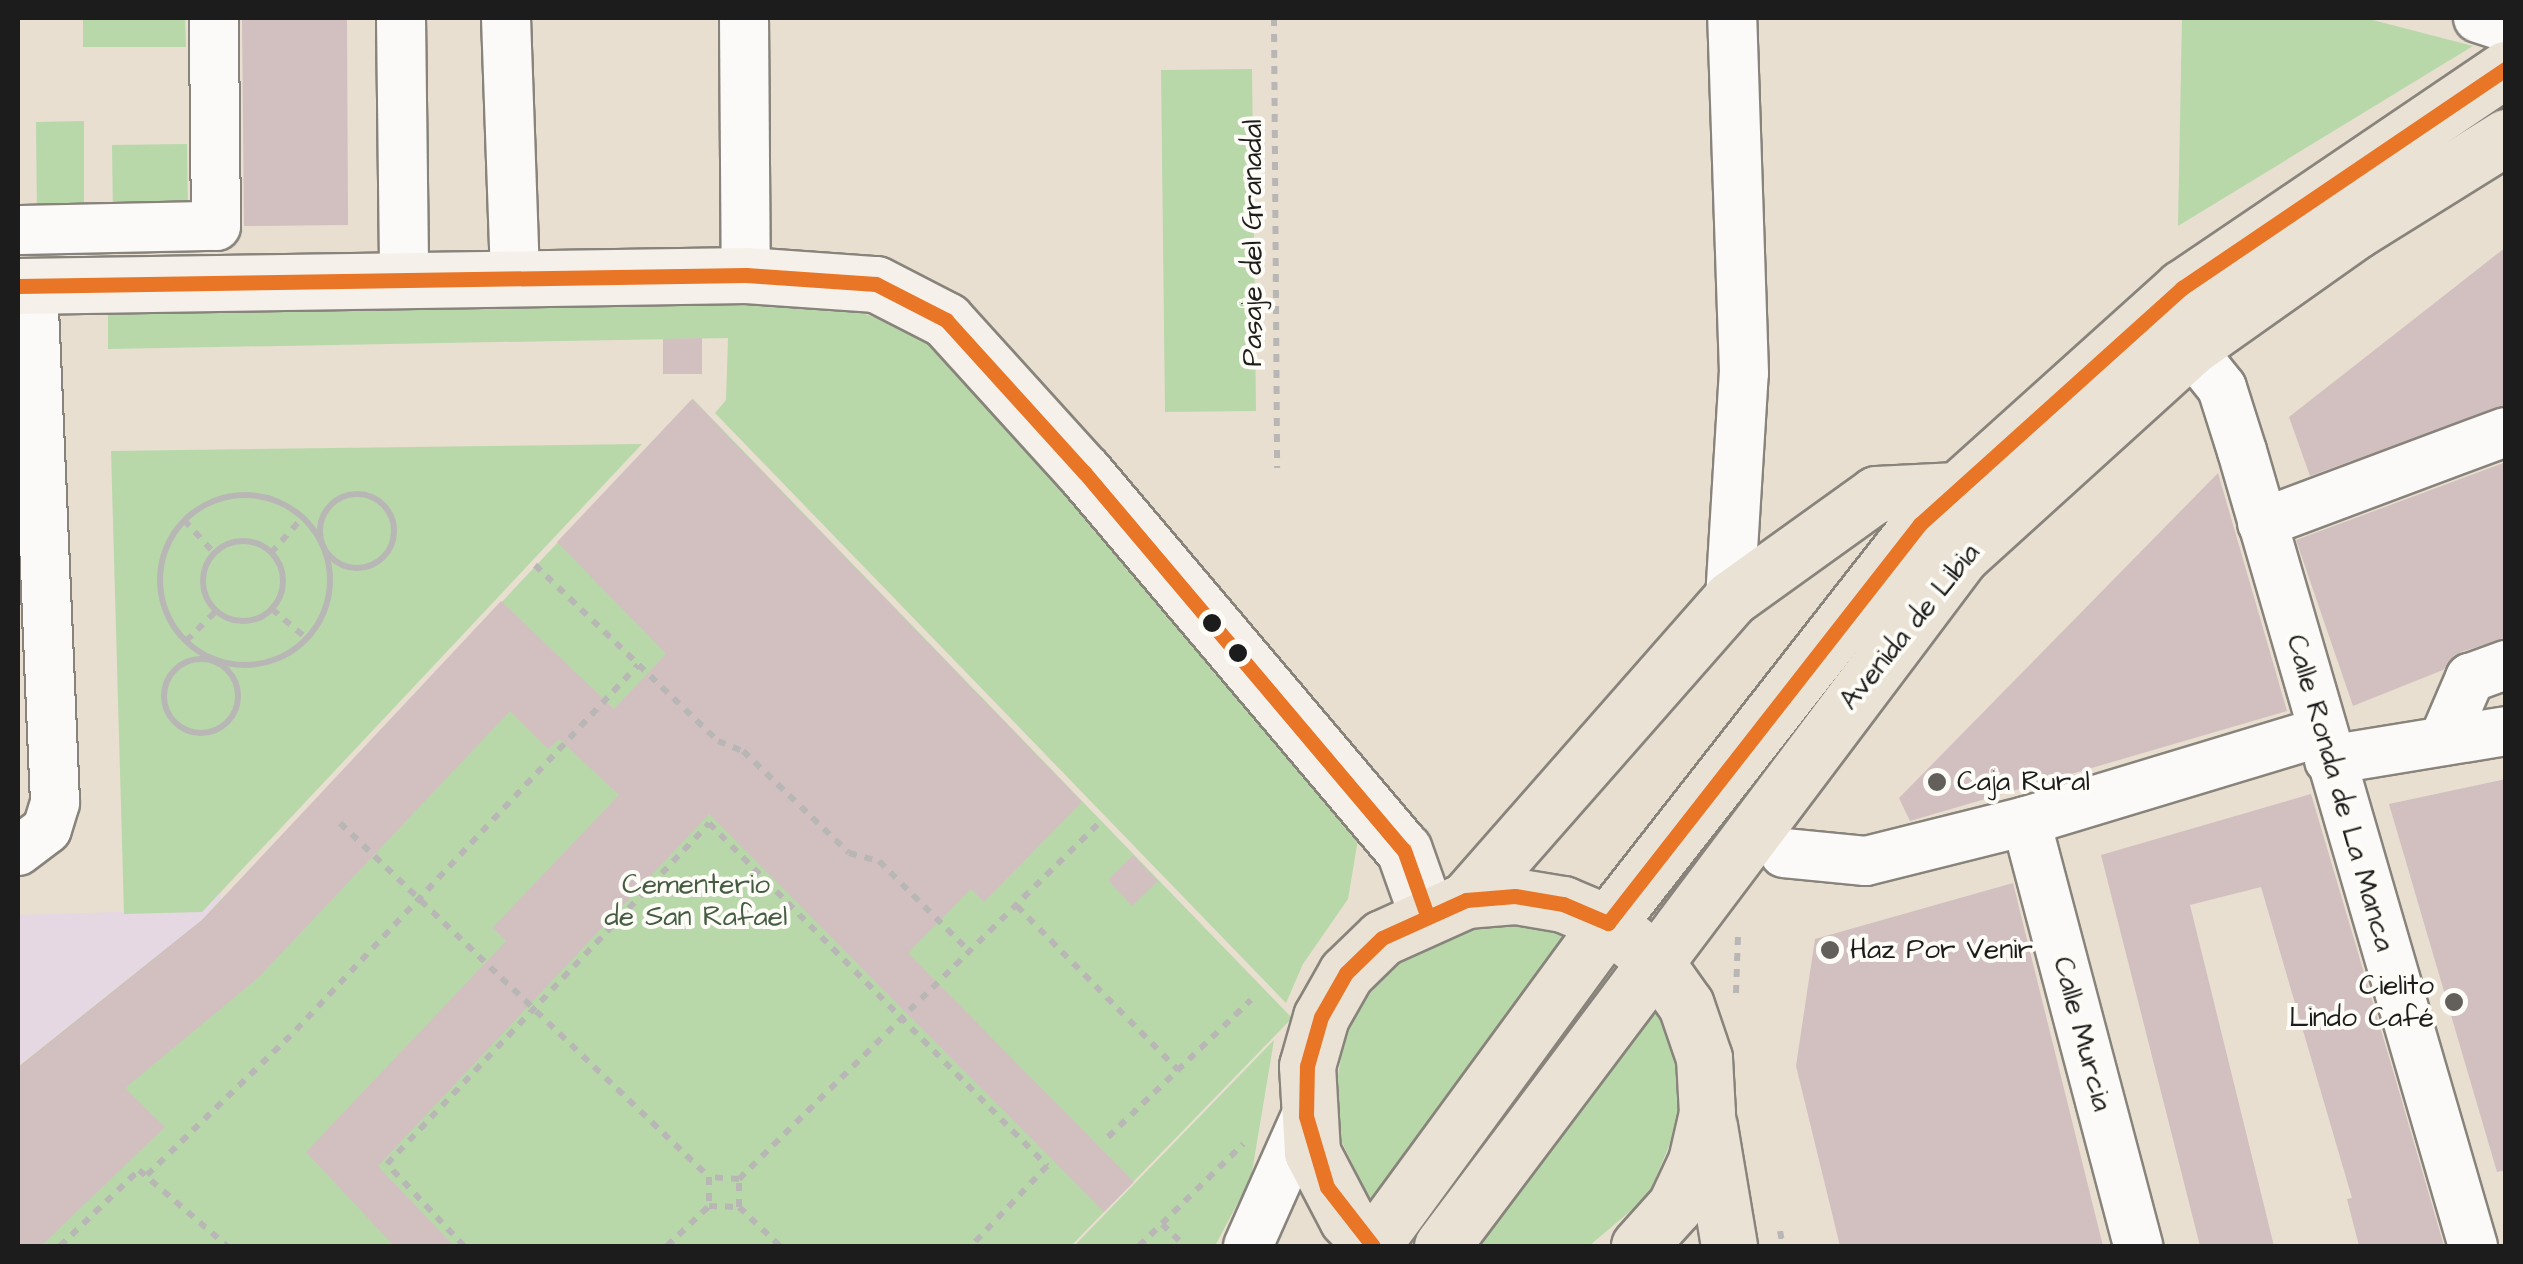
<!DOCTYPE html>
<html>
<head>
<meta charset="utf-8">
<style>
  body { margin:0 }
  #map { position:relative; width:2523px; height:1264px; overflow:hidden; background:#e8dfd0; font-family:"Architects Daughter",sans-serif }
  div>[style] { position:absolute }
  .built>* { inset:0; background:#e6d8e2 }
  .green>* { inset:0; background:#b8d8aa }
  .building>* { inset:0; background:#d2c0c0 }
  .path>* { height:6px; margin-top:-3px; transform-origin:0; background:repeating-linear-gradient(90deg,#b8b7b5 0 8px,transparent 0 16px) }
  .path>.ring { margin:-3px; padding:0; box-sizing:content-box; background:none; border:6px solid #b8b7b5; border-radius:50% }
  .roads { filter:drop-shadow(2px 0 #88847c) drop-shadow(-2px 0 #88847c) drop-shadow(0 2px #88847c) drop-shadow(0 -2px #88847c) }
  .street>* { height:48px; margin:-24px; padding:0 24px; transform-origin:24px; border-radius:24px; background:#fcfaf8 }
  .secondary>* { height:55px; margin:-27.5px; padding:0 27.5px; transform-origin:27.5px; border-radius:27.5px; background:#f5f1ea }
  .primary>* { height:55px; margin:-27.5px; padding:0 27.5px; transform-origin:27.5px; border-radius:27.5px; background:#ebe2d6 }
  .bus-1>* { height:15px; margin:-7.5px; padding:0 7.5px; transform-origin:7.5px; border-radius:7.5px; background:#e97526 }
  .dots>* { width:28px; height:28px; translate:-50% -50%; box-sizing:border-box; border:5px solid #fdfcf7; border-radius:50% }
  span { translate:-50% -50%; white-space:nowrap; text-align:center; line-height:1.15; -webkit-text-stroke:8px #fdfcf7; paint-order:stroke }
  .street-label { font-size:28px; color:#1c1c1c }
  .poi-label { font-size:28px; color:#1c1c1c }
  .left { translate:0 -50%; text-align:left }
  .right { translate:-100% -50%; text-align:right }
  .park-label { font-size:28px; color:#455c43 }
  .frame { position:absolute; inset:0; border:20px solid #1c1c1c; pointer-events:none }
</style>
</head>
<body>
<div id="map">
  <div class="built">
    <div style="clip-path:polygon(220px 863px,221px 899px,202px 920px,18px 1066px,18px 915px,183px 910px)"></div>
  </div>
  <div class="green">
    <div style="clip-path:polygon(83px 18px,185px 18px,186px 47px,83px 47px)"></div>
    <div style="clip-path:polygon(2182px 18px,2365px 18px,2473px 46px,2178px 226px)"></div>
    <div style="clip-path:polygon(1252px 69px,1256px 411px,1165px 412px,1161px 70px)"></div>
    <div style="clip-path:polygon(84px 121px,84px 216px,37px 217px,36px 122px)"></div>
    <div style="clip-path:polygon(187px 144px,188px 218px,113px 219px,112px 145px)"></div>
    <div style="clip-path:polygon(746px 300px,839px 305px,922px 334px,992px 389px,1359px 833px,1348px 899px,1303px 964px,1286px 1003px,715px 413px,726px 400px,728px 338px,108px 349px,108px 311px)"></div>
    <div style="clip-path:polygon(693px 399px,1292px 1018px,1071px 1246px,18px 1246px,18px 1067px,202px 920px)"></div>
    <div style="clip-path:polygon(642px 444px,202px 912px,124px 914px,111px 451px)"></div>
    <div style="clip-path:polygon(1523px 925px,1567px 935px,1371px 1202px,1339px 1136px,1335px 1096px,1343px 1043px,1362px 1003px,1389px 971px,1431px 942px,1477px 927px)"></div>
    <div style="clip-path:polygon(1651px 1002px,1670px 1039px,1679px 1086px,1677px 1127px,1648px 1196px,1589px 1246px,1470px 1246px)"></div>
    <div style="clip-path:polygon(1274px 1040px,1251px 1178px,1215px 1246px,1074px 1246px)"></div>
  </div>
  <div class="building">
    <div style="clip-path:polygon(242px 18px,347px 18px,348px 225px,244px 226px)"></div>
    <div style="clip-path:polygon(2506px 247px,2506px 405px,2310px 476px,2289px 417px)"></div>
    <div style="clip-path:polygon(702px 338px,702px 374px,663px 374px,663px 339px)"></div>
    <div style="clip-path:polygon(692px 399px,1082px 802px,984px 902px,971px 889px,908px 953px,1134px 1182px,1104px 1212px,709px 814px,378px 1166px,454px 1246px,394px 1246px,306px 1152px,506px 941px,492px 928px,619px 795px,559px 739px,548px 749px,510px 711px,258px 978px,125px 1088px,165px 1127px,41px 1246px,18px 1246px,18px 1067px,202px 920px,501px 601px,614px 709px,666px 654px,557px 542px)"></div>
    <div style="clip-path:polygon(2506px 462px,2506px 638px,2461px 652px,2443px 670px,2353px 706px,2296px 540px)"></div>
    <div style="clip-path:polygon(2218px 473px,2287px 711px,1910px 821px,1899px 798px)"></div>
    <div style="clip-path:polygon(2506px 779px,2506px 1170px,2497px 1172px,2389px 804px)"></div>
    <div style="clip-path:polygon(2311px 794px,2394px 1074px,2444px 1246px,2359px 1246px,2347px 1199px,2352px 1198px,2261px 887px,2190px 905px,2274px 1246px,2200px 1246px,2101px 855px)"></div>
    <div style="clip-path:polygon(1133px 855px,1158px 881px,1132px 906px,1108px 880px)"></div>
    <div style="clip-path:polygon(2013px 883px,2103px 1246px,1840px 1246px,1796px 1066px,1815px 939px)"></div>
  </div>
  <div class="path">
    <div style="left:1274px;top:18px;width:450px;rotate:89.6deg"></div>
    <div class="ring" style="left:320px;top:494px;width:68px;height:68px"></div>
    <div class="ring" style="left:160px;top:495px;width:164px;height:164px"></div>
    <div style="left:184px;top:520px;width:45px;rotate:47.7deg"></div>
    <div class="ring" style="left:203px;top:541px;width:74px;height:74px"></div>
    <div style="left:271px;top:553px;width:48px;rotate:-48.4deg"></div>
    <div style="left:535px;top:565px;width:254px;rotate:43.9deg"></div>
    <div style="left:718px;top:741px;width:27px;rotate:22deg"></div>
    <div style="left:743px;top:751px;width:147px;rotate:43.9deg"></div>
    <div style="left:849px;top:853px;width:31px;rotate:15deg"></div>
    <div style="left:879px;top:861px;width:129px;rotate:45deg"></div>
    <div style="left:272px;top:609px;width:45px;rotate:40.5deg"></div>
    <div style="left:186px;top:641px;width:42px;rotate:-45deg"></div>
    <div class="ring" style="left:164px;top:659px;width:68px;height:68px"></div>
    <div style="left:340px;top:823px;width:511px;rotate:43.81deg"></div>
    <div style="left:1017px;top:906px;width:230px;rotate:45.5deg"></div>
    <div style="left:1736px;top:993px;width:57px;rotate:-88deg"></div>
    <div style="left:1108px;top:1137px;width:198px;rotate:-43.8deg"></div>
    <div style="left:147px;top:1175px;width:208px;rotate:-44.2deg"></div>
    <div style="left:296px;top:1030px;width:500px;rotate:-46.86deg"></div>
    <div style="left:739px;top:1179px;width:509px;rotate:-44.68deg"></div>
    <div style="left:739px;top:1207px;width:28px;rotate:-90deg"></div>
    <div style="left:739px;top:1179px;width:30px;rotate:-176deg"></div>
    <div style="left:709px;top:1177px;width:29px;rotate:90deg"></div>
    <div style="left:709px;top:1206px;width:30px;rotate:2deg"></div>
    <div style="left:739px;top:1207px;width:57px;rotate:43.6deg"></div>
    <div style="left:1162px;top:1224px;width:32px;rotate:44deg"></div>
    <div style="left:1780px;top:1231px;width:15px;rotate:79deg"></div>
    <div style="left:60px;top:1246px;width:110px;rotate:-43.9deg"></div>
    <div style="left:139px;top:1170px;width:116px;rotate:40.8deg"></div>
    <div style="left:464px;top:1246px;width:112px;rotate:-133.2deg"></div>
    <div style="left:387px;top:1164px;width:469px;rotate:-46.6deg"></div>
    <div style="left:709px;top:823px;width:482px;rotate:45.4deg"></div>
    <div style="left:1047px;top:1166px;width:110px;rotate:133.5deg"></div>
    <div style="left:667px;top:1246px;width:58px;rotate:-43.6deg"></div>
    <div style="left:1139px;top:1246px;width:146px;rotate:-44.4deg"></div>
  </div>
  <div class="roads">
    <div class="street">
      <div style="left:401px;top:18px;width:263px;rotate:89.3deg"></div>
      <div style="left:506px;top:18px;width:261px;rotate:88deg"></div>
      <div style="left:744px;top:18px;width:257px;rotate:89.6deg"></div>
      <div style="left:2478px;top:18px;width:29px;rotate:18deg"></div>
      <div style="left:18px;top:230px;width:198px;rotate:-1.2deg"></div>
      <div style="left:216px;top:226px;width:208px;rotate:-90.6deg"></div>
      <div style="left:2190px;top:348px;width:51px;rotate:51.3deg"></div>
      <div style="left:2222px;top:388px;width:66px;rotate:72.4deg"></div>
      <div style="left:2242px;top:451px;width:828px;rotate:73.8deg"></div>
      <div style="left:2262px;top:523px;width:260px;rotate:-20.5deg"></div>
      <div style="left:1730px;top:599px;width:226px;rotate:-86.5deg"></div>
      <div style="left:1744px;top:373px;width:355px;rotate:-91.9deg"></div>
      <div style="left:2443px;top:741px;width:69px;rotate:-66.8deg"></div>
      <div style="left:2470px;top:678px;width:38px;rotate:-20deg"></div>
      <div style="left:2329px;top:760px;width:179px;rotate:-9.3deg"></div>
      <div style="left:2026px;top:821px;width:440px;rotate:75.2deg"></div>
      <div style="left:18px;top:851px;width:36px;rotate:-37deg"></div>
      <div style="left:47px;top:829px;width:28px;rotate:-73deg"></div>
      <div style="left:55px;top:802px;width:516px;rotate:-92.44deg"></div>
      <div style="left:1784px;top:853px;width:82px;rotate:5.6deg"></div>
      <div style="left:1866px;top:861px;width:165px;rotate:-14deg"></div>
      <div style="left:2026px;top:821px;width:308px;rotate:-16.8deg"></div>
      <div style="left:1248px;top:1246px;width:142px;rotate:-66deg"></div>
    </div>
    <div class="secondary">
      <div style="left:18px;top:286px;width:728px;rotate:-0.87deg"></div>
      <div style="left:746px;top:275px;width:130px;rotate:4deg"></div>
      <div style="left:876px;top:284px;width:79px;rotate:27.2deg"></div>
      <div style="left:946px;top:320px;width:205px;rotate:47.8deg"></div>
      <div style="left:1084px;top:472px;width:495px;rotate:49.8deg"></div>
      <div style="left:1404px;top:850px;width:66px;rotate:70.5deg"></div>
    </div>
    <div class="primary">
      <div style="left:1466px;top:900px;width:400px;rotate:-48.7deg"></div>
      <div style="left:1730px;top:599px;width:180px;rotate:-35.7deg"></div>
      <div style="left:1876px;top:494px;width:81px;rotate:-2.8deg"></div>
      <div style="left:1709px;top:1126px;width:122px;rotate:80.5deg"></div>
      <div style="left:1372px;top:1246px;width:400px;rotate:-53.8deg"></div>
      <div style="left:1608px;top:923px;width:507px;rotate:-51.98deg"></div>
      <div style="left:1920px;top:524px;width:353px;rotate:-42deg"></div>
      <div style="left:2182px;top:288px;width:391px;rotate:-34.1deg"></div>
      <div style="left:1373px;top:1246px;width:37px;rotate:-134deg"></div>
      <div style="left:1347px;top:1219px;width:76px;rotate:-117.6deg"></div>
      <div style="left:1312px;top:1152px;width:86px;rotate:-93.3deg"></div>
      <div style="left:1307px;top:1066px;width:51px;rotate:-74.1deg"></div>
      <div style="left:1321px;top:1017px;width:51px;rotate:-60.4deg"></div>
      <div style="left:1346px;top:973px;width:50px;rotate:-44.2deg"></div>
      <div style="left:1382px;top:938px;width:92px;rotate:-24.3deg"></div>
      <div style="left:1466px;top:900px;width:49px;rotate:-4.7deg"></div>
      <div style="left:1515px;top:896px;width:49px;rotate:9.5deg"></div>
      <div style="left:1563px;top:904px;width:49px;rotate:22.9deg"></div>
      <div style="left:1608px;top:923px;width:59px;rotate:38.8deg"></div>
      <div style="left:1654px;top:960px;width:55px;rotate:54.6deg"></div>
      <div style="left:1686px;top:1005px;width:56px;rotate:71.2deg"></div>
      <div style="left:1704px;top:1058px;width:55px;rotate:86.9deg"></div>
      <div style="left:1707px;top:1113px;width:49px;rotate:102.9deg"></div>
      <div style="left:1696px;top:1161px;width:50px;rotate:115deg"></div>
      <div style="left:1675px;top:1206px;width:54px;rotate:132deg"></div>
      <div style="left:1442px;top:1246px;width:863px;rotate:-53.05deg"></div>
      <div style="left:1961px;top:556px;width:309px;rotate:-42.2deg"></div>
      <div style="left:2190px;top:348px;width:202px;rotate:-35.3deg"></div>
      <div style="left:2355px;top:231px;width:178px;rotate:-31.9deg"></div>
    </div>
  </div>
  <div class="bus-1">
    <div style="left:18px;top:286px;width:728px;rotate:-0.87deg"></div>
    <div style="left:746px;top:275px;width:130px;rotate:4deg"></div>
    <div style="left:876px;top:284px;width:79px;rotate:27.2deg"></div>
    <div style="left:946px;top:320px;width:205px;rotate:47.8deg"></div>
    <div style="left:1084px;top:472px;width:495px;rotate:49.8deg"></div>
    <div style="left:1404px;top:850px;width:66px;rotate:70.5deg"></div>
    <div style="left:1373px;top:1246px;width:75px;rotate:-127.9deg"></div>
    <div style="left:1327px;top:1187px;width:74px;rotate:-106.5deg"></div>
    <div style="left:1306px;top:1116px;width:50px;rotate:-88.9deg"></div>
    <div style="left:1307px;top:1066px;width:51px;rotate:-74.1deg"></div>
    <div style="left:1321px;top:1017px;width:51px;rotate:-60.4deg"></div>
    <div style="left:1346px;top:973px;width:50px;rotate:-44.2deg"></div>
    <div style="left:1382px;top:938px;width:92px;rotate:-24.3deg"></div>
    <div style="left:1466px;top:900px;width:49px;rotate:-4.7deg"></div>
    <div style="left:1515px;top:896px;width:49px;rotate:9.5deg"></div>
    <div style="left:1563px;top:904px;width:49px;rotate:22.9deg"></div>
    <div style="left:1608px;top:923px;width:507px;rotate:-51.98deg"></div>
    <div style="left:1920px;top:524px;width:353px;rotate:-42deg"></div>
    <div style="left:2182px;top:288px;width:391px;rotate:-34.1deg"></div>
  </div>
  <div class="dots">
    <div style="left:1212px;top:623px;background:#1c1c1c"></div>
    <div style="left:1238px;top:653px;background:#1c1c1c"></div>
    <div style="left:1937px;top:782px;background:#63605b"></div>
    <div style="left:1830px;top:950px;background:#63605b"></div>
    <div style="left:2454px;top:1002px;background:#63605b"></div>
  </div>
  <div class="street-label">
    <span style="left:1253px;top:243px;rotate:-90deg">Pasaje del Granadal</span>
    <span style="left:1910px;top:627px;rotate:-51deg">Avenida de Libia</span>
    <span style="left:2340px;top:793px;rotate:74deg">Calle Ronda de La Manca</span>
    <span style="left:2082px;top:1034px;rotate:75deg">Calle Murcia</span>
  </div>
  <div class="poi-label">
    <span class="left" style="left:1957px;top:782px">Caja Rural</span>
    <span class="left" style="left:1850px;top:950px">Haz Por Venir</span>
    <span class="right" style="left:2434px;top:1002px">Cielito<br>Lindo Café</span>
  </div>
  <div class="park-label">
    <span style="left:696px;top:901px">Cementerio<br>de San Rafael</span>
  </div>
  <div class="frame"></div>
</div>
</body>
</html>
